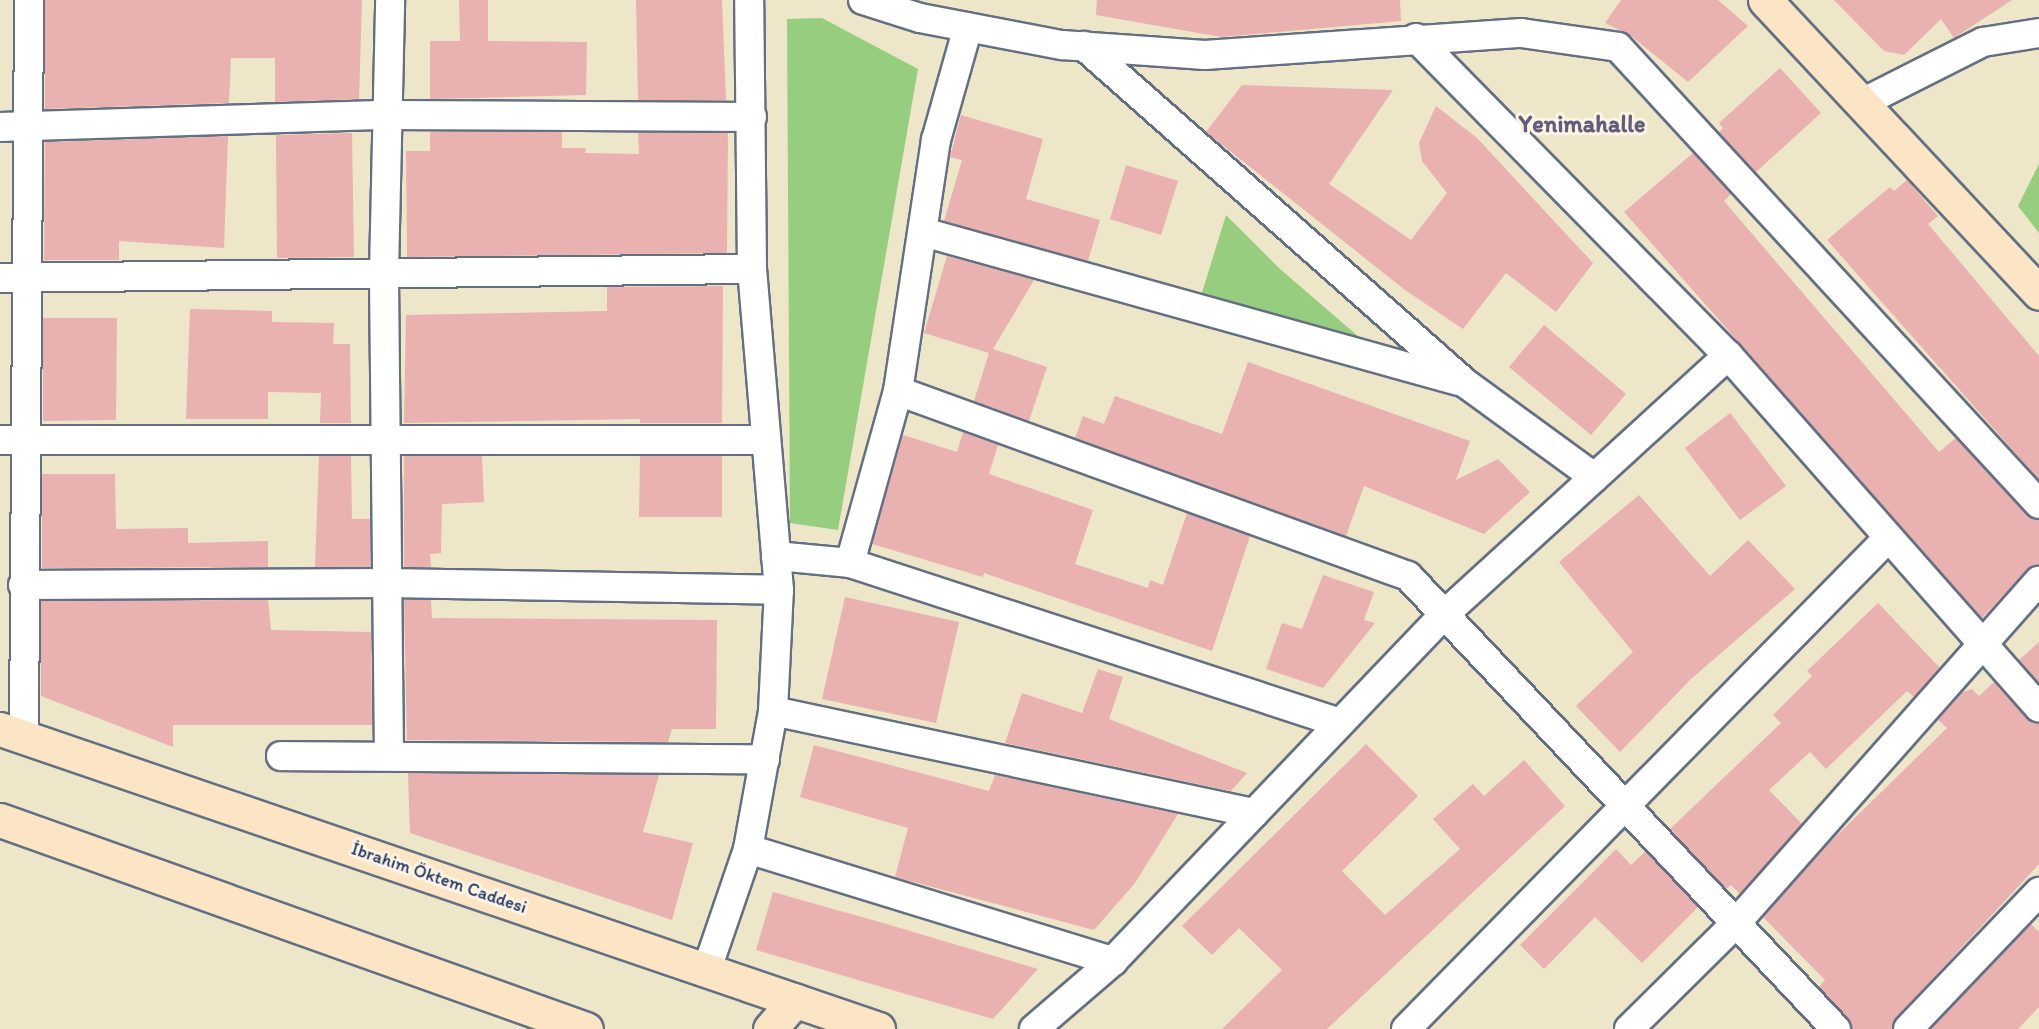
<!DOCTYPE html>
<html>
<head>
<meta charset="utf-8">
<style>
  body { margin:0 }
  #map { position:relative; width:2039px; height:1029px; overflow:hidden; background:#ede6c9; font-family:Itim,sans-serif }
  div>[style] { position:absolute }
  .green>* { inset:0; background:#96cd7f }
  .building>* { inset:0; background:#e9b1b0 }
  .roads { filter:drop-shadow(2px 0 #646f83) drop-shadow(-2px 0 #646f83) drop-shadow(0 2px #646f83) drop-shadow(0 -2px #646f83) }
  .street>* { height:28px; margin:-14px; padding:0 14px; transform-origin:14px; border-radius:14px; background:#fff }
  .secondary>* { height:33px; margin:-16.5px; padding:0 16.5px; transform-origin:16.5px; border-radius:16.5px; background:#fce5c4 }
  span { translate:-50% -50%; white-space:nowrap; text-align:center; line-height:1.15; -webkit-text-stroke:6px #fcf5e5; paint-order:stroke }
  .street-label { font-size:18px; color:#1b2f5e }
  .district-label { font-size:24px; color:#635c7b; font-weight:700 }
</style>
</head>
<body>
<div id="map">
  <div class="green">
    <div style="clip-path:polygon(822px 18px,918px 69px,838px 530px,790px 523px,787px 19px)"></div>
    <div style="clip-path:polygon(2039px 164px,2039px 233px,2018px 206px)"></div>
    <div style="clip-path:polygon(1226px 215px,1280px 269px,1366px 343px,1200px 299px)"></div>
  </div>
  <div class="building">
    <div style="clip-path:polygon(45px 0,362px 0,359px 99px,275px 102px,275px 58px,231px 58px,229px 103px,45px 109px)"></div>
    <div style="clip-path:polygon(459px 0,488px 0,488px 41px,587px 42px,586px 95px,430px 99px,430px 41px,460px 41px)"></div>
    <div style="clip-path:polygon(636px 0,722px 0,726px 100px,638px 100px)"></div>
    <div style="clip-path:polygon(1097px 0,1400px 0,1401px 21px,1221px 37px,1096px 15px)"></div>
    <div style="clip-path:polygon(1621px 0,1718px 0,1748px 26px,1688px 82px,1630px 35px,1605px 23px)"></div>
    <div style="clip-path:polygon(1834px 0,2012px 0,1954px 38px,1941px 19px,1904px 55px,1884px 51px)"></div>
    <div style="clip-path:polygon(1780px 68px,1821px 113px,1756px 172px,1719px 132px,1723px 128px,1719px 123px)"></div>
    <div style="clip-path:polygon(1242px 85px,1393px 90px,1329px 184px,1411px 240px,1447px 193px,1422px 161px,1419px 143px,1436px 106px,1477px 138px,1593px 263px,1556px 312px,1506px 273px,1463px 329px,1405px 290px,1206px 132px)"></div>
    <div style="clip-path:polygon(961px 115px,1043px 139px,1026px 199px,1100px 220px,1088px 261px,944px 221px,962px 160px,950px 157px)"></div>
    <div style="clip-path:polygon(430px 132px,562px 132px,562px 148px,586px 148px,585px 153px,639px 154px,638px 133px,728px 133px,727px 253px,407px 257px,406px 151px,430px 151px)"></div>
    <div style="clip-path:polygon(352px 133px,354px 257px,277px 258px,276px 135px)"></div>
    <div style="clip-path:polygon(228px 136px,224px 248px,119px 241px,119px 260px,44px 260px,45px 142px)"></div>
    <div style="clip-path:polygon(1693px 153px,1731px 194px,1724px 201px,1939px 452px,1956px 438px,2027px 515px,2039px 520px,2039px 565px,2027px 570px,1982px 618px,1624px 212px)"></div>
    <div style="clip-path:polygon(1126px 165px,1178px 181px,1161px 235px,1110px 219px)"></div>
    <div style="clip-path:polygon(1907px 180px,1938px 216px,1928px 224px,2039px 356px,2039px 480px,1827px 240px,1890px 187px,1894px 191px)"></div>
    <div style="clip-path:polygon(947px 256px,1034px 280px,993px 349px,1047px 367px,1029px 421px,974px 401px,989px 353px,924px 333px)"></div>
    <div style="clip-path:polygon(723px 286px,722px 423px,640px 423px,640px 419px,404px 423px,406px 315px,607px 311px,607px 287px)"></div>
    <div style="clip-path:polygon(190px 309px,272px 311px,272px 322px,334px 323px,333px 344px,350px 344px,351px 423px,320px 423px,321px 393px,268px 392px,268px 419px,186px 419px)"></div>
    <div style="clip-path:polygon(43px 318px,117px 318px,116px 420px,43px 421px)"></div>
    <div style="clip-path:polygon(1544px 325px,1626px 394px,1591px 435px,1509px 367px)"></div>
    <div style="clip-path:polygon(1248px 362px,1470px 441px,1456px 480px,1498px 459px,1530px 492px,1484px 534px,1364px 486px,1346px 536px,1075px 438px,1083px 416px,1104px 424px,1115px 396px,1222px 434px)"></div>
    <div style="clip-path:polygon(1730px 413px,1786px 486px,1740px 520px,1685px 448px)"></div>
    <div style="clip-path:polygon(963px 432px,998px 445px,989px 474px,1093px 510px,1075px 564px,1148px 588px,1150px 580px,1163px 585px,1187px 513px,1250px 536px,1212px 651px,984px 573px,983px 577px,872px 544px,903px 435px,957px 452px)"></div>
    <div style="clip-path:polygon(319px 456px,351px 456px,352px 519px,370px 519px,371px 567px,315px 567px)"></div>
    <div style="clip-path:polygon(404px 456px,482px 456px,484px 502px,442px 504px,441px 553px,430px 554px,431px 567px,404px 567px)"></div>
    <div style="clip-path:polygon(640px 456px,722px 456px,722px 517px,639px 517px)"></div>
    <div style="clip-path:polygon(42px 474px,115px 474px,116px 529px,188px 528px,188px 543px,268px 541px,268px 567px,42px 568px)"></div>
    <div style="clip-path:polygon(1639px 495px,1710px 576px,1748px 540px,1795px 589px,1691px 679px,1620px 752px,1576px 706px,1633px 652px,1559px 562px)"></div>
    <div style="clip-path:polygon(1323px 575px,1374px 592px,1364px 620px,1375px 623px,1323px 688px,1266px 669px,1282px 623px,1302px 629px)"></div>
    <div style="clip-path:polygon(845px 597px,959px 622px,936px 723px,822px 699px)"></div>
    <div style="clip-path:polygon(268px 600px,271px 630px,371px 632px,372px 725px,173px 725px,173px 747px,41px 696px,41px 601px)"></div>
    <div style="clip-path:polygon(404px 600px,431px 600px,432px 618px,717px 620px,716px 729px,672px 729px,668px 742px,407px 740px)"></div>
    <div style="clip-path:polygon(1878px 603px,1940px 668px,1914px 697px,1907px 691px,1826px 769px,1810px 752px,1769px 790px,1802px 824px,1740px 894px,1731px 885px,1726px 889px,1670px 829px,1781px 723px,1773px 715px,1812px 676px,1807px 671px)"></div>
    <div style="clip-path:polygon(2039px 642px,2039px 683px,2019px 660px)"></div>
    <div style="clip-path:polygon(1098px 669px,1123px 677px,1109px 719px,1247px 773px,1231px 791px,1005px 743px,1022px 693px,1082px 713px)"></div>
    <div style="clip-path:polygon(1994px 682px,2027px 719px,2039px 724px,2039px 864px,1896px 1018px,1892px 1029px,1852px 1029px,1819px 987px,1825px 980px,1763px 917px,1824px 848px,1947px 728px,1938px 720px,1963px 692px,1972px 689px,1979px 696px)"></div>
    <div style="clip-path:polygon(1366px 744px,1418px 796px,1342px 871px,1385px 915px,1460px 849px,1433px 819px,1473px 784px,1484px 796px,1524px 760px,1565px 806px,1327px 1029px,1222px 1029px,1282px 970px,1239px 928px,1212px 955px,1182px 926px)"></div>
    <div style="clip-path:polygon(814px 745px,989px 791px,995px 775px,1178px 814px,1135px 883px,1094px 930px,895px 877px,908px 828px,800px 797px)"></div>
    <div style="clip-path:polygon(408px 773px,659px 775px,643px 832px,693px 843px,672px 920px,410px 833px)"></div>
    <div style="clip-path:polygon(1616px 849px,1631px 865px,1646px 851px,1698px 907px,1642px 963px,1595px 917px,1544px 969px,1520px 945px)"></div>
    <div style="clip-path:polygon(773px 892px,883px 923px,1038px 969px,993px 1019px,892px 990px,756px 950px)"></div>
    <div style="clip-path:polygon(2031px 924px,2039px 932px,2039px 1007px,2018px 1029px,1931px 1029px)"></div>
  </div>
  <div class="roads">
    <div class="street">
      <div style="left:863px;top:0;width:60px;rotate:17.5deg"></div>
      <div style="left:920px;top:18px;width:145px;rotate:10.8deg"></div>
      <div style="left:1062px;top:45px;width:143px;rotate:4deg"></div>
      <div style="left:1205px;top:55px;width:317px;rotate:-4deg"></div>
      <div style="left:1521px;top:33px;width:98px;rotate:8.2deg"></div>
      <div style="left:1618px;top:47px;width:621px;rotate:47.35deg"></div>
      <div style="left:1416px;top:38px;width:445px;rotate:45.5deg"></div>
      <div style="left:1728px;top:355px;width:470px;rotate:48.6deg"></div>
      <div style="left:1084px;top:46px;width:509px;rotate:41.49deg"></div>
      <div style="left:1465px;top:383px;width:160px;rotate:36.1deg"></div>
      <div style="left:1862px;top:103px;width:136px;rotate:-26.8deg"></div>
      <div style="left:1983px;top:42px;width:57px;rotate:-9.1deg"></div>
      <div style="left:0;top:127px;width:387px;rotate:-1.8deg"></div>
      <div style="left:387px;top:115px;width:365px;rotate:0.3deg"></div>
      <div style="left:923px;top:232px;width:555px;rotate:15.56deg"></div>
      <div style="left:0;top:278px;width:752px;rotate:-0.69deg"></div>
      <div style="left:898px;top:391px;width:543px;rotate:19.94deg"></div>
      <div style="left:1408px;top:576px;width:623px;rotate:46.63deg"></div>
      <div style="left:0;top:440px;width:766px"></div>
      <div style="left:776px;top:556px;width:74px;rotate:5.4deg"></div>
      <div style="left:850px;top:563px;width:515px;rotate:18.08deg"></div>
      <div style="left:850px;top:563px;width:179px;rotate:-74.4deg"></div>
      <div style="left:898px;top:391px;width:254px;rotate:-81.4deg"></div>
      <div style="left:936px;top:140px;width:117px;rotate:-74.2deg"></div>
      <div style="left:23px;top:585px;width:364px;rotate:-0.3deg"></div>
      <div style="left:387px;top:583px;width:392px;rotate:1deg"></div>
      <div style="left:773px;top:711px;width:492px;rotate:12deg"></div>
      <div style="left:24px;top:737px;width:737px;rotate:-89.61deg"></div>
      <div style="left:281px;top:756px;width:484px;rotate:0.4deg"></div>
      <div style="left:389px;top:756px;width:484px;rotate:-90.6deg"></div>
      <div style="left:384px;top:272px;width:272px;rotate:-88.7deg"></div>
      <div style="left:748px;top:849px;width:382px;rotate:17.1deg"></div>
      <div style="left:707px;top:969px;width:127px;rotate:-71.1deg"></div>
      <div style="left:748px;top:849px;width:140px;rotate:-79.7deg"></div>
      <div style="left:773px;top:711px;width:121px;rotate:-87.2deg"></div>
      <div style="left:779px;top:590px;width:322px;rotate:-94.8deg"></div>
      <div style="left:752px;top:269px;width:269px;rotate:-90.6deg"></div>
      <div style="left:1034px;top:1029px;width:104px;rotate:-40.7deg"></div>
      <div style="left:1113px;top:961px;width:483px;rotate:-46.3deg"></div>
      <div style="left:1447px;top:612px;width:381px;rotate:-42.4deg"></div>
      <div style="left:1406px;top:1029px;width:687px;rotate:-45.53deg"></div>
      <div style="left:1629px;top:1029px;width:151px;rotate:-44.7deg"></div>
      <div style="left:1736px;top:923px;width:457px;rotate:-48.5deg"></div>
      <div style="left:1908px;top:1029px;width:190px;rotate:-46.3deg"></div>
    </div>
    <div class="secondary">
      <div style="left:1765px;top:0;width:401px;rotate:46.9deg"></div>
      <div style="left:0;top:729px;width:928px;rotate:18.86deg"></div>
      <div style="left:0;top:820px;width:622px;rotate:19.63deg"></div>
      <div style="left:770px;top:1029px;width:38px;rotate:-49deg"></div>
    </div>
  </div>
  <div class="street-label">
    <span style="left:439px;top:878px;rotate:19deg">İbrahim Öktem Caddesi</span>
  </div>
  <div class="district-label">
    <span style="left:1582px;top:124px">Yenimahalle</span>
  </div>
</div>
</body>
</html>
